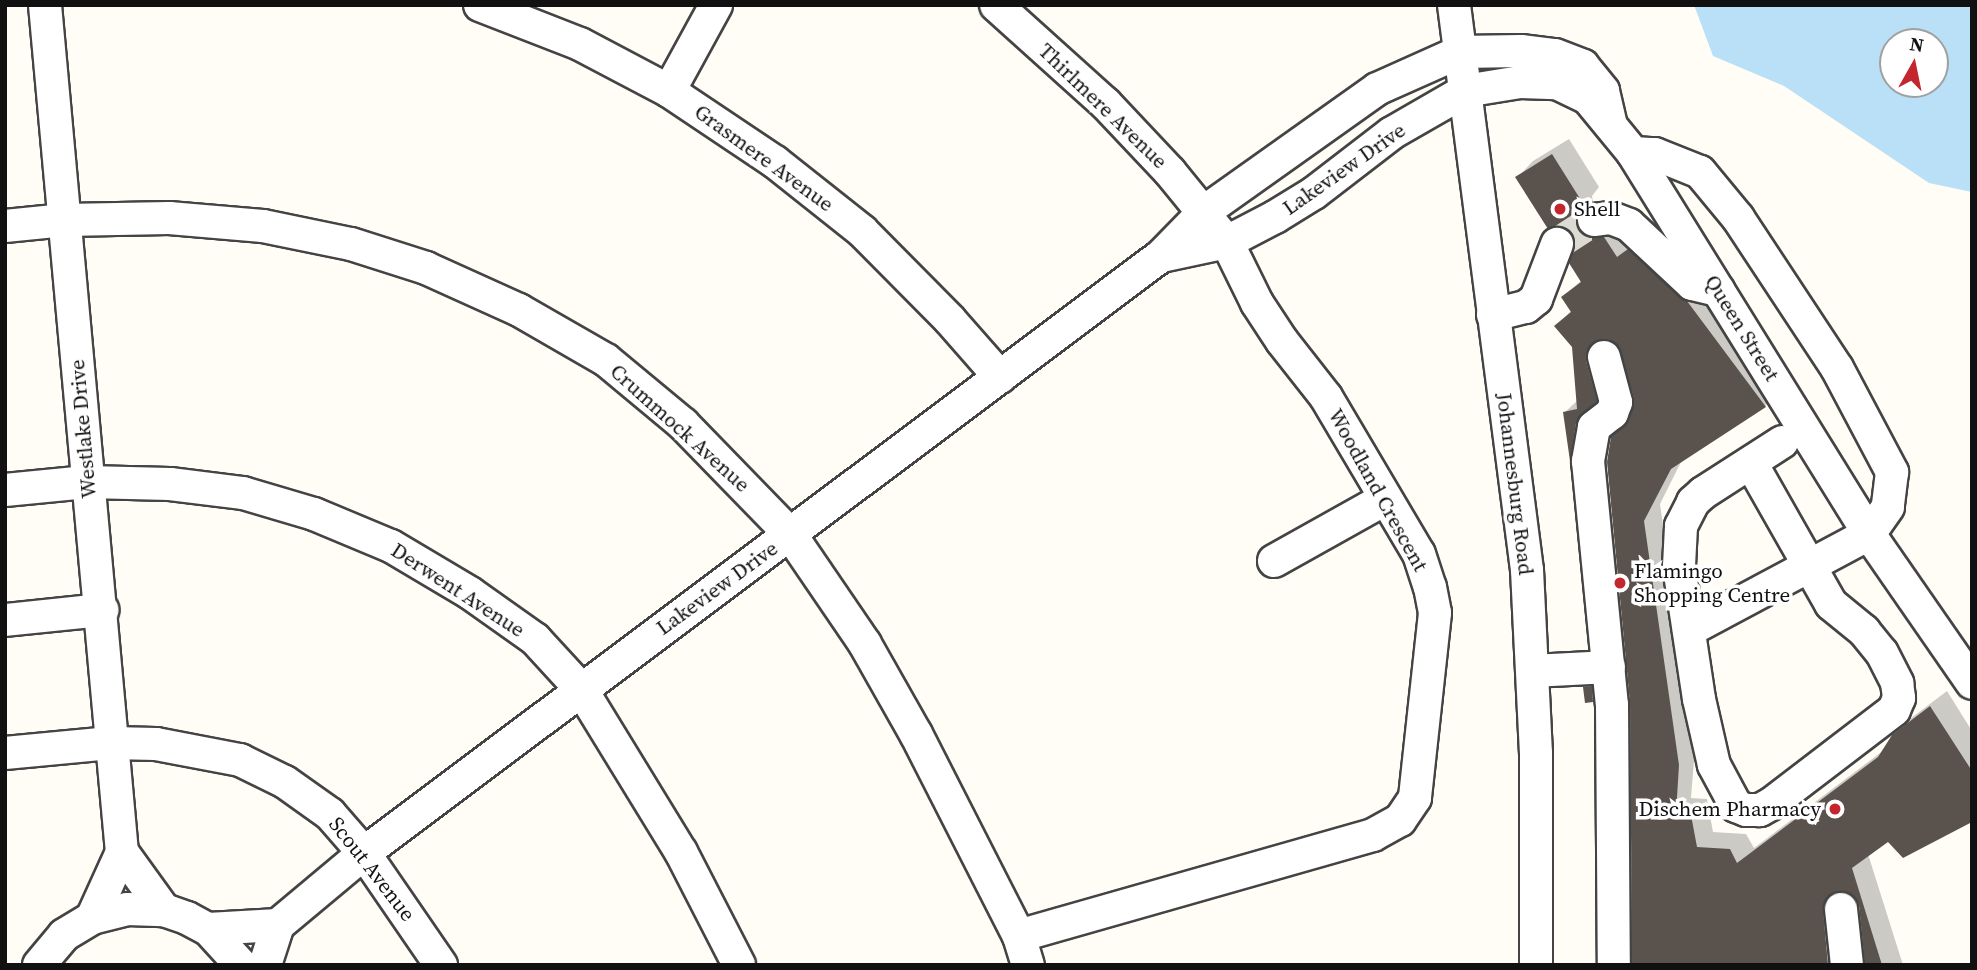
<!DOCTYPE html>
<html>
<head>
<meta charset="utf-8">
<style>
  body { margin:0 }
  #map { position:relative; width:1977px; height:970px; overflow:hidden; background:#fffdf5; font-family:"Source Serif 4",serif }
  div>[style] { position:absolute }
  .water>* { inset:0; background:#b9e0f7 }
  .shadow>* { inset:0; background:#0003 }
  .building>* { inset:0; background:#5a524d }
  .minor-tunnel>* { height:32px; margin-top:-16px; transform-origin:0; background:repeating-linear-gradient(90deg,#dbdad3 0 32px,transparent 0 48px) }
  .roads { filter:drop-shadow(2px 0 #444) drop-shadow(-2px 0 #444) drop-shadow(0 2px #444) drop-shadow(0 -2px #444) }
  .minor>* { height:32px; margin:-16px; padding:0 16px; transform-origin:16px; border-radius:16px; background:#fff }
  .dots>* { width:19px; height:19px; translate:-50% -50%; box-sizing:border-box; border:4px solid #fff; border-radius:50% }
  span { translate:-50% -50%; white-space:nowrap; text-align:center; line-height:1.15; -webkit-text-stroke:7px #fff; paint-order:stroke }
  .street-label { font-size:21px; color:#111 }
  .poi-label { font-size:21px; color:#111 }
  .left { translate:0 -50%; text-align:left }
  .right { translate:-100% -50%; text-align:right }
  .frame { position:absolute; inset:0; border:7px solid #111; pointer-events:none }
  .north { position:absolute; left:1879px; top:28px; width:70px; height:70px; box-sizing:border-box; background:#fff; border:2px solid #a0a0a0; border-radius:50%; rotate:9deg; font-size:19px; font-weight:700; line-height:28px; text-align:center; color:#111 }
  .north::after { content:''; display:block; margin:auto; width:24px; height:32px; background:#c4262e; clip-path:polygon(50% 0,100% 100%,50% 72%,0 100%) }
</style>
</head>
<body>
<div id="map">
  <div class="water">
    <div style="clip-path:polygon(evenodd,1694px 5px,1972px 5px,1972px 192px,1929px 183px,1784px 86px,1713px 56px,1694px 5px,1893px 42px,1935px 42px,1935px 84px,1893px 84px,1893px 42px)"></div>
  </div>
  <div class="shadow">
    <div style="clip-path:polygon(1569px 139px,1599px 187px,1592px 196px,1595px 215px,1702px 285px,1781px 390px,1765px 406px,1682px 460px,1660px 504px,1695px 748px,1691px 798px,1707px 799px,1713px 832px,1746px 834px,1754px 848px,1884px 750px,1910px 719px,1947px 691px,1972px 731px,1972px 820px,1888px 840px,1868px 854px,1903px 965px,1867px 965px,1861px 906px,1850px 891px,1839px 889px,1844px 951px,1854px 965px,1634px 965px,1631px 420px,1636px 398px,1619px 343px,1608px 337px,1602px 339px,1612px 383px,1592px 405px,1585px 443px,1571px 457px,1564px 413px,1578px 400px,1574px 347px,1556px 326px,1572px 310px,1563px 297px,1582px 280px,1577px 240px,1517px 178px,1533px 161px)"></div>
    <div style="clip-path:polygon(1601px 671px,1609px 683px,1592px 700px,1585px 687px)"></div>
  </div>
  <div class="building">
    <div style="clip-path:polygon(1552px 154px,1584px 205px,1577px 213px,1580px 231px,1587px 237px,1604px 237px,1617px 257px,1628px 249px,1687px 301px,1766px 407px,1671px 469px,1644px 521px,1679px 765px,1676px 813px,1691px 815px,1697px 847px,1730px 849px,1737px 863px,1878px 757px,1892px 735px,1930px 706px,1972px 771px,1972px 822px,1903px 858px,1888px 842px,1852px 868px,1882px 965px,1865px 965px,1859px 906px,1849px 893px,1840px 891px,1830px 895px,1823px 910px,1828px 965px,1632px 965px,1630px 703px,1607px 462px,1611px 437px,1629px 420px,1634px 398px,1617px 345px,1608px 339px,1592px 344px,1587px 352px,1586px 361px,1597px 401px,1576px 423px,1570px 461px,1563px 412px,1577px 409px,1572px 347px,1554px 326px,1571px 312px,1561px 297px,1581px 282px,1569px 263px,1575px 240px,1564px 227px,1548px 229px,1515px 177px)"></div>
    <div style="clip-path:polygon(1592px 686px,1593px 702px,1585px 703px,1583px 687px)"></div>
  </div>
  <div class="minor-tunnel">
    <div style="left:1557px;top:244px;width:44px;rotate:-33deg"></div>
  </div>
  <div class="roads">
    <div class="minor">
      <div style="left:45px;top:5px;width:850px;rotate:84.81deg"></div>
      <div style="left:122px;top:852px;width:72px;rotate:114.4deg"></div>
      <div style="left:480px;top:5px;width:107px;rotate:21.3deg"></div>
      <div style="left:580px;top:44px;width:101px;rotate:27.8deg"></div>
      <div style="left:669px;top:91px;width:128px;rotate:33.8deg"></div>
      <div style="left:775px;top:162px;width:111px;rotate:38.4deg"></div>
      <div style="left:862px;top:231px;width:125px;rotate:45.3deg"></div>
      <div style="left:950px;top:320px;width:76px;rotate:48.7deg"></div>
      <div style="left:996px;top:5px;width:147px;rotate:42deg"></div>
      <div style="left:1105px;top:103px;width:95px;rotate:46.7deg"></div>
      <div style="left:1170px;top:172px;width:90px;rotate:50.8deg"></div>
      <div style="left:1227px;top:242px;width:68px;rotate:63.8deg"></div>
      <div style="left:1257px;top:303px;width:45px;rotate:56.7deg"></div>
      <div style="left:1282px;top:341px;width:71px;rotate:51.8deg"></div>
      <div style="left:1326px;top:397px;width:182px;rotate:59.4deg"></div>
      <div style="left:1419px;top:554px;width:35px;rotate:72deg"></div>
      <div style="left:1430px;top:587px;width:26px;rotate:79deg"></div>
      <div style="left:1435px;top:613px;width:186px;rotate:96.2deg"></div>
      <div style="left:1415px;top:798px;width:27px;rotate:124deg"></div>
      <div style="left:1400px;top:820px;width:31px;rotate:151deg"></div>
      <div style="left:1373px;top:835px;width:368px;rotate:164.1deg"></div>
      <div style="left:1454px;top:5px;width:570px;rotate:82.64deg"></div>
      <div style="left:1527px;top:570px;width:183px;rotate:87.2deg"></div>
      <div style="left:1536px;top:753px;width:212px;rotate:90deg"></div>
      <div style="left:669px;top:91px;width:98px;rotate:-61.3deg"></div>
      <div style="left:1633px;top:153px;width:22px;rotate:3deg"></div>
      <div style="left:1655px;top:154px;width:48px;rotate:21.8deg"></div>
      <div style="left:1700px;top:172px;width:60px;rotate:50.4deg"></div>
      <div style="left:1738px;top:218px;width:180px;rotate:56.6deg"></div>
      <div style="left:1837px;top:368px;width:118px;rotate:62.1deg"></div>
      <div style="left:1892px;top:472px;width:35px;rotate:97deg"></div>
      <div style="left:1888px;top:507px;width:33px;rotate:125deg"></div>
      <div style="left:1869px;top:534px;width:204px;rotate:151.9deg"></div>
      <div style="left:1594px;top:220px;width:17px;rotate:-7deg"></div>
      <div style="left:1611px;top:218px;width:19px;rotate:21deg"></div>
      <div style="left:1629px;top:225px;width:86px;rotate:43.1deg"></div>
      <div style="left:1692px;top:284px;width:27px;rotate:13deg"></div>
      <div style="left:5px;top:226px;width:60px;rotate:-5.7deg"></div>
      <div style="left:65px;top:220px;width:104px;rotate:-1.1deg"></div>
      <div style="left:169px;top:218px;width:94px;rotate:4.9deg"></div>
      <div style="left:263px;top:226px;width:90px;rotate:11.6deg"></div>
      <div style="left:351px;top:244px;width:79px;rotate:17.7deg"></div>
      <div style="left:426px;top:268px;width:102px;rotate:24.3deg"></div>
      <div style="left:519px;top:310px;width:100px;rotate:29.9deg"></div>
      <div style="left:606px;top:360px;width:100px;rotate:39.7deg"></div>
      <div style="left:683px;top:424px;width:153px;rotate:45.8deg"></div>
      <div style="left:790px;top:534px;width:133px;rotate:55.7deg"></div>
      <div style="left:865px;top:644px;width:103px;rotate:60.5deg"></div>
      <div style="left:916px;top:734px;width:227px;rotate:63deg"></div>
      <div style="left:1019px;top:936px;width:30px;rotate:73deg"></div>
      <div style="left:1161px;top:256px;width:67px;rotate:-12deg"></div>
      <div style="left:1227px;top:242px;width:54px;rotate:-27.5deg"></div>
      <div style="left:1275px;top:217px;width:46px;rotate:-31.6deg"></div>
      <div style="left:1314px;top:193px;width:98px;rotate:-37.6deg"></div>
      <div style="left:1392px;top:133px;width:84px;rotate:-29.9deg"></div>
      <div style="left:1465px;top:91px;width:56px;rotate:-9.3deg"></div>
      <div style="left:1520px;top:82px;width:37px;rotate:2deg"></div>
      <div style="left:1557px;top:83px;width:34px;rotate:26deg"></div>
      <div style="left:1588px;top:98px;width:71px;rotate:50.7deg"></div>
      <div style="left:1633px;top:153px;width:448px;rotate:58.2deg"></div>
      <div style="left:1869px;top:534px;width:181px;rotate:55.3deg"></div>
      <div style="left:1493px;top:315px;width:34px;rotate:-14deg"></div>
      <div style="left:1526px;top:307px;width:13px;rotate:-39deg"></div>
      <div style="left:1536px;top:299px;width:59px;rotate:-69.1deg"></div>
      <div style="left:1604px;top:357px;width:47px;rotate:75.1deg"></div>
      <div style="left:1616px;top:402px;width:12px;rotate:110deg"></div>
      <div style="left:1612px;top:413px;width:23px;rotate:142deg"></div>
      <div style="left:1594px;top:427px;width:35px;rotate:100deg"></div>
      <div style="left:1588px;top:461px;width:245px;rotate:84.4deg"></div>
      <div style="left:1612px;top:705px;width:260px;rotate:89.6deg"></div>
      <div style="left:1751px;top:463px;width:162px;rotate:60.4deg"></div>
      <div style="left:1831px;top:604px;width:43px;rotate:39.3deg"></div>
      <div style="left:1864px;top:631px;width:28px;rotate:51deg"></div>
      <div style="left:1882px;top:653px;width:34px;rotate:63deg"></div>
      <div style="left:1897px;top:683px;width:15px;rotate:82deg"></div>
      <div style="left:1899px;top:698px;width:13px;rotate:113deg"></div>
      <div style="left:1894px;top:710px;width:155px;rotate:142.6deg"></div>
      <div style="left:1771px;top:804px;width:13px;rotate:151deg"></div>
      <div style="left:1760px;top:810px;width:14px;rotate:180deg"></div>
      <div style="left:1746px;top:810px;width:11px;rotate:-158deg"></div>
      <div style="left:1736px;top:806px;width:47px;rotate:-118.2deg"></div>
      <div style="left:1714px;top:765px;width:68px;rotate:-102.8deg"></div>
      <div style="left:1699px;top:699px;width:134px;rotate:-98.6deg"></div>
      <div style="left:1679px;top:566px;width:40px;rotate:-87.1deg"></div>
      <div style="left:1681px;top:526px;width:27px;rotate:-63deg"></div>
      <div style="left:1693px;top:502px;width:13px;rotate:-42deg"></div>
      <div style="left:1703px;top:493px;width:94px;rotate:-32.8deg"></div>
      <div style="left:5px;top:490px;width:82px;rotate:-5.6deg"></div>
      <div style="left:87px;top:482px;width:83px;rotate:1.4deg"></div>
      <div style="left:170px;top:484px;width:74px;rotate:7deg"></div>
      <div style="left:243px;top:493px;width:74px;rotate:16.5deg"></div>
      <div style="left:314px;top:514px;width:83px;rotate:22.6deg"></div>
      <div style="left:391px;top:546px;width:92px;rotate:30.7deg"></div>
      <div style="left:470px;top:593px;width:80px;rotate:35.3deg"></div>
      <div style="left:535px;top:639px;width:68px;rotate:47.4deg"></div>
      <div style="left:581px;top:689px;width:191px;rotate:58.5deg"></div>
      <div style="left:681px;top:852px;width:127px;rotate:62.8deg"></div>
      <div style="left:1274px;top:561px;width:127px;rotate:-29.2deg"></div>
      <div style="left:5px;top:620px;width:98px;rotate:-5.9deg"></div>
      <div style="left:1533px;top:671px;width:76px;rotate:-3deg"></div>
      <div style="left:5px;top:753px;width:106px;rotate:-5.4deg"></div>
      <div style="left:111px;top:743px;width:45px;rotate:1.3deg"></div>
      <div style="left:156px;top:744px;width:86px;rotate:10.8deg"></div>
      <div style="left:240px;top:760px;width:50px;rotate:26.1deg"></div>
      <div style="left:285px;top:782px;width:55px;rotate:35.4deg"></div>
      <div style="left:330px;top:814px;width:52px;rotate:48.9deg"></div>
      <div style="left:364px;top:853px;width:136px;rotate:55.5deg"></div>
      <div style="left:122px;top:852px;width:72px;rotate:54.1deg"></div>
      <div style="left:1841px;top:909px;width:56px;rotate:83.9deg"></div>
      <div style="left:208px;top:929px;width:70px;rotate:-3.3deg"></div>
      <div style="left:39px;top:965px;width:39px;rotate:-50deg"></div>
      <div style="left:64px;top:935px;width:33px;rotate:-31deg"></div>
      <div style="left:92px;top:918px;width:36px;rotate:-14deg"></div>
      <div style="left:127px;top:909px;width:37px;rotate:2deg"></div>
      <div style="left:164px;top:910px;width:24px;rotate:19deg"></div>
      <div style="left:187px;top:918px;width:24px;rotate:28deg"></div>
      <div style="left:208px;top:929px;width:49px;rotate:47.5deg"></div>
      <div style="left:265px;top:965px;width:42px;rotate:-72deg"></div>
      <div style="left:278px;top:925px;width:112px;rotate:-39.9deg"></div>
      <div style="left:364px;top:853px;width:996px;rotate:-36.84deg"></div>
      <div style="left:1161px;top:256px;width:62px;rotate:-45.7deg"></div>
      <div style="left:1204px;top:212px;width:212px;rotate:-35.4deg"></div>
      <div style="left:1377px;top:89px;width:91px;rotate:-24deg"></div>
      <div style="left:1460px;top:52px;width:61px;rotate:-0.9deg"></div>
      <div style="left:1521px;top:51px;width:34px;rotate:7deg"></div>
      <div style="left:1555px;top:55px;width:30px;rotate:21deg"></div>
      <div style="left:1583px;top:66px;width:32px;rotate:51deg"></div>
      <div style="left:1603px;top:91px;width:35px;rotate:77deg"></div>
    </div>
  </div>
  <div class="dots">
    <div style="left:1560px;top:209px;background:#c4262e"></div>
    <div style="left:1620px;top:583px;background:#c4262e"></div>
    <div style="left:1835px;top:809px;background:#c4262e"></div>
  </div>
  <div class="street-label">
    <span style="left:1103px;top:106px;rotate:44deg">Thirlmere Avenue</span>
    <span style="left:764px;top:158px;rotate:36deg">Grasmere Avenue</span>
    <span style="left:1344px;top:169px;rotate:-35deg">Lakeview Drive</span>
    <span style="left:1742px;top:328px;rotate:58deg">Queen Street</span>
    <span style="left:680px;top:428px;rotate:42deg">Crummock Avenue</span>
    <span style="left:83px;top:429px;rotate:-95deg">Westlake Drive</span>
    <span style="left:1515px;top:484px;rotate:83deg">Johannesburg Road</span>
    <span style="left:1378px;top:490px;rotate:61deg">Woodland Crescent</span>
    <span style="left:717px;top:588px;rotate:-36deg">Lakeview Drive</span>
    <span style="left:458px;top:590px;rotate:33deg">Derwent Avenue</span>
    <span style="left:372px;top:869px;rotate:52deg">Scout Avenue</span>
  </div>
  <div class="poi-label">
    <span class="left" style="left:1574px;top:209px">Shell</span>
    <span class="left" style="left:1634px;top:583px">Flamingo<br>Shopping Centre</span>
    <span class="right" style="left:1821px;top:809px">Dischem Pharmacy</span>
  </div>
  <div class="frame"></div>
  <div class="north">N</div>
</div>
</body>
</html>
